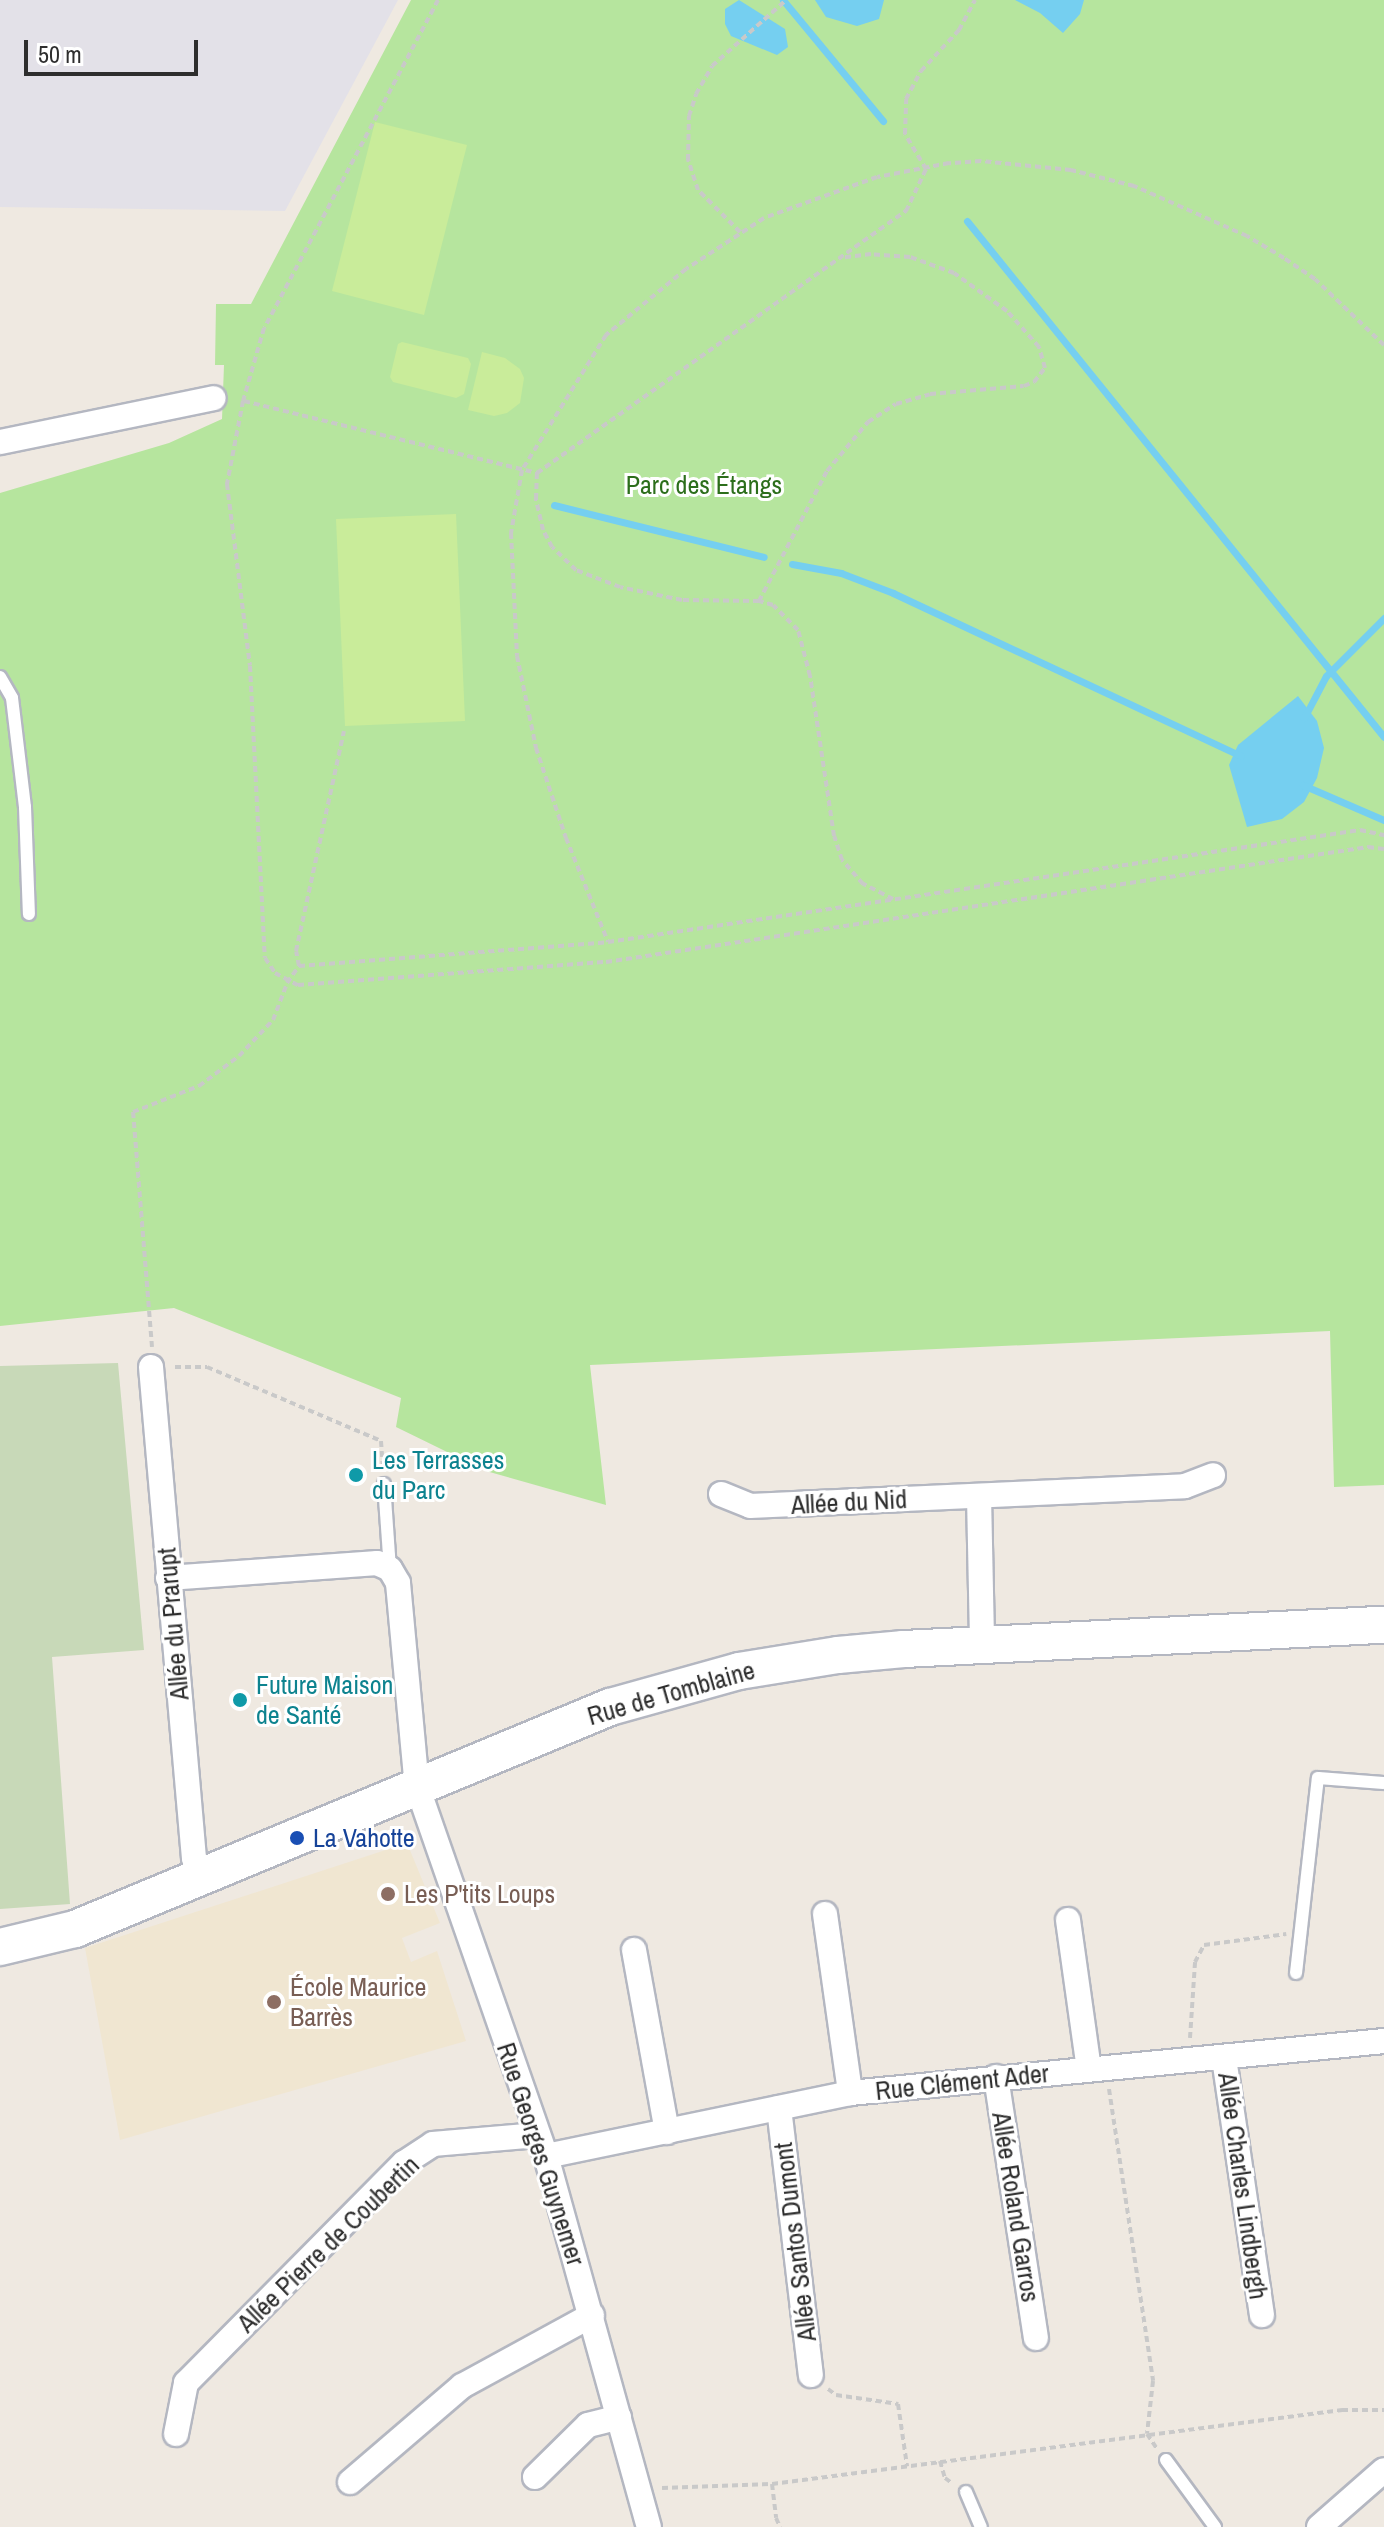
<!DOCTYPE html>
<html>
<head>
<meta charset="utf-8">
<style>
  body { margin:0 }
  #map { position:relative; width:1384px; height:2527px; overflow:hidden; background:#efe9e1; font-family:"Archivo Narrow",sans-serif }
  div>[style] { position:absolute }
  .industrial>* { inset:0; background:#e3e1e8 }
  .education>* { inset:0; background:#f0e6d1 }
  .green>* { inset:0; background:#b6e59e }
  .cemetery>* { inset:0; background:#c8d9b8 }
  .pitch>* { inset:0; background:#c9ec9a }
  .water>* { inset:0; background:#75cff0 }
  .stream>* { height:7px; margin:-3.5px; padding:0 3.5px; transform-origin:3.5px; border-radius:3.5px; background:#75cff0 }
  .path>* { height:4px; margin-top:-2px; transform-origin:0; background:repeating-linear-gradient(90deg,#c9c9c9 0 6px,transparent 0 10px) }
  .roads { filter:drop-shadow(2px 0 #b4b7c1) drop-shadow(-2px 0 #b4b7c1) drop-shadow(0 2px #b4b7c1) drop-shadow(0 -2px #b4b7c1) }
  .service>* { height:12px; margin:-6px; padding:0 6px; transform-origin:6px; border-radius:6px; background:#fff }
  .minor>* { height:24px; margin:-12px; padding:0 12px; transform-origin:12px; border-radius:12px; background:#fff }
  .secondary>* { height:36px; margin:-18px; padding:0 18px; transform-origin:18px; border-radius:18px; background:#fff }
  .dots>* { width:22px; height:22px; translate:-50% -50%; box-sizing:border-box; border:4px solid #fff; border-radius:50% }
  span { translate:-50% -50%; white-space:nowrap; text-align:center; line-height:1.15; -webkit-text-stroke:6px #fff; paint-order:stroke }
  .park-label { font-size:26px; color:#2c6e1b }
  .culture-label { font-size:26px; color:#0d838f }
  .left { translate:0 -50%; text-align:left }
  .street-label { font-size:26px; color:#2e2e2e }
  .transit-label { font-size:26px; color:#164399 }
  .education-label { font-size:26px; color:#785e54 }
  .scale { position:absolute; left:24px; top:40px; width:174px; height:36px; box-sizing:border-box; border:4px solid #2e2e2e; border-top:0; padding-left:10px; font-size:24px; line-height:28px; white-space:nowrap; color:#2e2e2e; -webkit-text-stroke:6px #fff; paint-order:stroke }
</style>
</head>
<body>
<div id="map">
  <div class="industrial">
    <div style="clip-path:polygon(0 0,398px 0,285px 211px,0 207px)"></div>
  </div>
  <div class="education">
    <div style="clip-path:polygon(407px 1843px,440px 1923px,402px 1938px,411px 1962px,437px 1951px,466px 2041px,120px 2140px,85px 1948px)"></div>
  </div>
  <div class="green">
    <div style="clip-path:polygon(411px 0,1384px 0,1384px 1485px,1334px 1487px,1330px 1331px,590px 1365px,606px 1505px,486px 1471px,396px 1427px,401px 1398px,174px 1308px,0 1326px,0 493px,169px 443px,222px 419px,224px 365px,215px 365px,216px 304px,251px 304px)"></div>
  </div>
  <div class="cemetery">
    <div style="clip-path:polygon(118px 1363px,144px 1650px,52px 1657px,70px 1904px,0 1909px,0 1366px)"></div>
  </div>
  <div class="pitch">
    <div style="clip-path:polygon(375px 122px,467px 145px,424px 315px,332px 291px)"></div>
    <div style="clip-path:polygon(402px 342px,468px 358px,471px 364px,464px 394px,456px 398px,393px 382px,390px 377px,398px 344px)"></div>
    <div style="clip-path:polygon(482px 352px,505px 358px,520px 369px,524px 378px,520px 403px,507px 413px,494px 416px,468px 410px)"></div>
    <div style="clip-path:polygon(456px 514px,465px 721px,345px 726px,336px 519px)"></div>
  </div>
  <div class="water">
    <div style="clip-path:polygon(739px 0,785px 29px,788px 47px,777px 55px,731px 36px,725px 24px,725px 9px)"></div>
    <div style="clip-path:polygon(815px 0,884px 0,879px 19px,857px 26px,826px 17px)"></div>
    <div style="clip-path:polygon(1015px 0,1084px 0,1080px 14px,1063px 33px,1040px 13px)"></div>
    <div style="clip-path:polygon(1298px 696px,1317px 721px,1324px 748px,1317px 778px,1304px 802px,1282px 819px,1247px 827px,1229px 765px,1238px 745px)"></div>
  </div>
  <div class="stream">
    <div style="left:783px;top:0;width:157px;rotate:50.4deg"></div>
    <div style="left:967px;top:221px;width:663px;rotate:51.06deg"></div>
    <div style="left:554px;top:505px;width:216px;rotate:13.9deg"></div>
    <div style="left:792px;top:564px;width:50px;rotate:10.4deg"></div>
    <div style="left:841px;top:573px;width:56px;rotate:21deg"></div>
    <div style="left:893px;top:593px;width:384px;rotate:25.1deg"></div>
    <div style="left:1304px;top:718px;width:47px;rotate:-62.4deg"></div>
    <div style="left:1326px;top:676px;width:82px;rotate:-45deg"></div>
    <div style="left:1303px;top:785px;width:88px;rotate:23.4deg"></div>
  </div>
  <div class="path">
    <div style="left:438px;top:0;width:371px;rotate:117.9deg"></div>
    <div style="left:264px;top:328px;width:76px;rotate:106deg"></div>
    <div style="left:243px;top:401px;width:85px;rotate:100.9deg"></div>
    <div style="left:227px;top:484px;width:183px;rotate:82.8deg"></div>
    <div style="left:250px;top:666px;width:292px;rotate:87.1deg"></div>
    <div style="left:265px;top:958px;width:18px;rotate:56deg"></div>
    <div style="left:275px;top:973px;width:26px;rotate:28deg"></div>
    <div style="left:298px;top:985px;width:309px;rotate:-4.3deg"></div>
    <div style="left:606px;top:962px;width:771px;rotate:-8.58deg"></div>
    <div style="left:1368px;top:847px;width:16px;rotate:7deg"></div>
    <div style="left:740px;top:232px;width:59px;rotate:-135deg"></div>
    <div style="left:698px;top:190px;width:32px;rotate:-108deg"></div>
    <div style="left:688px;top:160px;width:44px;rotate:-88.7deg"></div>
    <div style="left:689px;top:116px;width:23px;rotate:-72deg"></div>
    <div style="left:696px;top:94px;width:32px;rotate:-60deg"></div>
    <div style="left:712px;top:66px;width:99px;rotate:-41.7deg"></div>
    <div style="left:1384px;top:345px;width:95px;rotate:-136.3deg"></div>
    <div style="left:1315px;top:279px;width:37px;rotate:-146deg"></div>
    <div style="left:1284px;top:258px;width:43px;rotate:-149.3deg"></div>
    <div style="left:1247px;top:236px;width:124px;rotate:-156.1deg"></div>
    <div style="left:1134px;top:186px;width:65px;rotate:-165.7deg"></div>
    <div style="left:1071px;top:170px;width:90px;rotate:-174.3deg"></div>
    <div style="left:981px;top:161px;width:32px;rotate:176deg"></div>
    <div style="left:949px;top:163px;width:73px;rotate:169deg"></div>
    <div style="left:877px;top:177px;width:120px;rotate:160.1deg"></div>
    <div style="left:764px;top:218px;width:93px;rotate:146.8deg"></div>
    <div style="left:686px;top:269px;width:104px;rotate:140.5deg"></div>
    <div style="left:606px;top:335px;width:159px;rotate:121.9deg"></div>
    <div style="left:522px;top:470px;width:64px;rotate:99.9deg"></div>
    <div style="left:511px;top:533px;width:123px;rotate:87.2deg"></div>
    <div style="left:517px;top:656px;width:94px;rotate:78.3deg"></div>
    <div style="left:536px;top:748px;width:95px;rotate:71.6deg"></div>
    <div style="left:566px;top:838px;width:112px;rotate:68deg"></div>
    <div style="left:608px;top:942px;width:760px;rotate:-8.47deg"></div>
    <div style="left:1360px;top:830px;width:25px;rotate:12deg"></div>
    <div style="left:244px;top:401px;width:302px;rotate:13.8deg"></div>
    <div style="left:759px;top:601px;width:147px;rotate:-62.4deg"></div>
    <div style="left:827px;top:471px;width:64px;rotate:-50.1deg"></div>
    <div style="left:868px;top:422px;width:33px;rotate:-33deg"></div>
    <div style="left:896px;top:404px;width:35px;rotate:-16deg"></div>
    <div style="left:930px;top:394px;width:94px;rotate:-4.9deg"></div>
    <div style="left:1024px;top:386px;width:11px;rotate:-22deg"></div>
    <div style="left:1034px;top:382px;width:18px;rotate:-52deg"></div>
    <div style="left:1045px;top:368px;width:22px;rotate:-106deg"></div>
    <div style="left:1039px;top:347px;width:48px;rotate:-131.6deg"></div>
    <div style="left:1007px;top:311px;width:65px;rotate:-144.4deg"></div>
    <div style="left:954px;top:273px;width:47px;rotate:-160deg"></div>
    <div style="left:910px;top:257px;width:39px;rotate:-176deg"></div>
    <div style="left:871px;top:254px;width:32px;rotate:173deg"></div>
    <div style="left:893px;top:899px;width:34px;rotate:-153deg"></div>
    <div style="left:863px;top:884px;width:32px;rotate:-131deg"></div>
    <div style="left:842px;top:860px;width:25px;rotate:-108deg"></div>
    <div style="left:834px;top:836px;width:162px;rotate:-98.5deg"></div>
    <div style="left:810px;top:676px;width:48px;rotate:-104.6deg"></div>
    <div style="left:798px;top:630px;width:35px;rotate:-135deg"></div>
    <div style="left:773px;top:605px;width:15px;rotate:-164deg"></div>
    <div style="left:759px;top:601px;width:77px;rotate:-179.3deg"></div>
    <div style="left:682px;top:600px;width:63px;rotate:-168.2deg"></div>
    <div style="left:620px;top:587px;width:47px;rotate:-158.9deg"></div>
    <div style="left:576px;top:570px;width:33px;rotate:-136deg"></div>
    <div style="left:552px;top:547px;width:19px;rotate:-118deg"></div>
    <div style="left:543px;top:530px;width:32px;rotate:-103deg"></div>
    <div style="left:536px;top:499px;width:26px;rotate:-88deg"></div>
    <div style="left:537px;top:473px;width:453px;rotate:-35.4deg"></div>
    <div style="left:906px;top:211px;width:47px;rotate:-64.5deg"></div>
    <div style="left:926px;top:169px;width:41px;rotate:-121deg"></div>
    <div style="left:905px;top:134px;width:35px;rotate:-88deg"></div>
    <div style="left:906px;top:99px;width:32px;rotate:-62deg"></div>
    <div style="left:921px;top:71px;width:56px;rotate:-47.2deg"></div>
    <div style="left:959px;top:30px;width:34px;rotate:-62deg"></div>
    <div style="left:299px;top:966px;width:15px;rotate:-101deg"></div>
    <div style="left:296px;top:951px;width:225px;rotate:-77.7deg"></div>
    <div style="left:152px;top:1347px;width:236px;rotate:-94.6deg"></div>
    <div style="left:133px;top:1112px;width:71px;rotate:-21.5deg"></div>
    <div style="left:199px;top:1086px;width:50px;rotate:-36.9deg"></div>
    <div style="left:239px;top:1056px;width:50px;rotate:-46.6deg"></div>
    <div style="left:273px;top:1020px;width:40px;rotate:-69deg"></div>
    <div style="left:287px;top:983px;width:21px;rotate:-55deg"></div>
    <div style="left:299px;top:966px;width:310px;rotate:-4.4deg"></div>
    <div style="left:175px;top:1367px;width:32px"></div>
    <div style="left:207px;top:1367px;width:189px;rotate:23deg"></div>
    <div style="left:381px;top:1441px;width:26px;rotate:86deg"></div>
    <div style="left:1190px;top:2038px;width:76px;rotate:-86.2deg"></div>
    <div style="left:1195px;top:1962px;width:19px;rotate:-62deg"></div>
    <div style="left:1204px;top:1945px;width:83px;rotate:-7.6deg"></div>
    <div style="left:1109px;top:2089px;width:295px;rotate:81.4deg"></div>
    <div style="left:1153px;top:2381px;width:53px;rotate:96.5deg"></div>
    <div style="left:1147px;top:2434px;width:18px;rotate:56deg"></div>
    <div style="left:828px;top:2389px;width:10px;rotate:37deg"></div>
    <div style="left:836px;top:2395px;width:63px;rotate:8.3deg"></div>
    <div style="left:898px;top:2404px;width:63px;rotate:81.7deg"></div>
    <div style="left:940px;top:2461px;width:18px;rotate:74deg"></div>
    <div style="left:945px;top:2478px;width:9px;rotate:36deg"></div>
    <div style="left:772px;top:2484px;width:34px;rotate:83deg"></div>
    <div style="left:776px;top:2518px;width:10px;rotate:66deg"></div>
    <div style="left:662px;top:2488px;width:110px;rotate:-2.1deg"></div>
    <div style="left:772px;top:2484px;width:575px;rotate:-7.4deg"></div>
    <div style="left:1342px;top:2410px;width:42px"></div>
  </div>
  <div class="roads">
    <div class="service">
      <div style="left:0;top:677px;width:24px;rotate:60deg"></div>
      <div style="left:12px;top:698px;width:110px;rotate:83.2deg"></div>
      <div style="left:25px;top:807px;width:107px;rotate:87.9deg"></div>
      <div style="left:384px;top:1484px;width:85px;rotate:86deg"></div>
      <div style="left:1296px;top:1973px;width:196px;rotate:-83.6deg"></div>
      <div style="left:1318px;top:1778px;width:66px;rotate:4.3deg"></div>
      <div style="left:1166px;top:2460px;width:83px;rotate:53.8deg"></div>
      <div style="left:966px;top:2492px;width:38px;rotate:67deg"></div>
    </div>
    <div class="minor">
      <div style="left:0;top:442px;width:218px;rotate:-11.6deg"></div>
      <div style="left:151px;top:1367px;width:493px;rotate:85deg"></div>
      <div style="left:194px;top:1858px;width:22px;rotate:74deg"></div>
      <div style="left:721px;top:1494px;width:31px;rotate:22deg"></div>
      <div style="left:750px;top:1506px;width:435px;rotate:-2.6deg"></div>
      <div style="left:1185px;top:1486px;width:30px;rotate:-21deg"></div>
      <div style="left:979px;top:1496px;width:148px;rotate:88.8deg"></div>
      <div style="left:168px;top:1578px;width:210px;rotate:-4.1deg"></div>
      <div style="left:377px;top:1563px;width:14px;rotate:25deg"></div>
      <div style="left:390px;top:1569px;width:16px;rotate:60deg"></div>
      <div style="left:398px;top:1583px;width:204px;rotate:84.7deg"></div>
      <div style="left:417px;top:1786px;width:392px;rotate:70.8deg"></div>
      <div style="left:546px;top:2156px;width:385px;rotate:74.5deg"></div>
      <div style="left:825px;top:1914px;width:181px;rotate:82deg"></div>
      <div style="left:1068px;top:1920px;width:150px;rotate:82deg"></div>
      <div style="left:634px;top:1950px;width:185px;rotate:79.7deg"></div>
      <div style="left:1224px;top:2058px;width:260px;rotate:81.6deg"></div>
      <div style="left:996px;top:2077px;width:264px;rotate:81.3deg"></div>
      <div style="left:779px;top:2108px;width:269px;rotate:83.2deg"></div>
      <div style="left:546px;top:2156px;width:310px;rotate:-11.7deg"></div>
      <div style="left:850px;top:2093px;width:537px;rotate:-5.56deg"></div>
      <div style="left:176px;top:2434px;width:52px;rotate:-78.9deg"></div>
      <div style="left:186px;top:2383px;width:310px;rotate:-45.3deg"></div>
      <div style="left:404px;top:2163px;width:35px;rotate:-33deg"></div>
      <div style="left:433px;top:2144px;width:105px;rotate:-4.9deg"></div>
      <div style="left:535px;top:2477px;width:74px;rotate:-44.5deg"></div>
      <div style="left:588px;top:2425px;width:32px;rotate:-14deg"></div>
      <div style="left:350px;top:2482px;width:148px;rotate:-40.6deg"></div>
      <div style="left:462px;top:2386px;width:148px;rotate:-28.6deg"></div>
      <div style="left:1319px;top:2527px;width:86px;rotate:-41.2deg"></div>
    </div>
    <div class="secondary">
      <div style="left:0;top:1947px;width:77px;rotate:-13.5deg"></div>
      <div style="left:75px;top:1929px;width:579px;rotate:-22.54deg"></div>
      <div style="left:610px;top:1707px;width:134px;rotate:-15.6deg"></div>
      <div style="left:739px;top:1671px;width:100px;rotate:-9.2deg"></div>
      <div style="left:838px;top:1655px;width:66px;rotate:-5.2deg"></div>
      <div style="left:904px;top:1649px;width:481px;rotate:-2.9deg"></div>
    </div>
  </div>
  <div class="dots">
    <div style="left:356px;top:1475px;background:#0f9aa8"></div>
    <div style="left:240px;top:1700px;background:#0f9aa8"></div>
    <div style="left:297px;top:1838px;background:#1a4fb4"></div>
    <div style="left:388px;top:1894px;background:#8d6e63"></div>
    <div style="left:274px;top:2002px;background:#8d6e63"></div>
  </div>
  <div class="park-label">
    <span style="left:704px;top:485px">Parc des Étangs</span>
  </div>
  <div class="culture-label">
    <span class="left" style="left:372px;top:1475px">Les Terrasses<br>du Parc</span>
    <span class="left" style="left:256px;top:1700px">Future Maison<br>de Santé</span>
  </div>
  <div class="street-label">
    <span style="left:849px;top:1502px;rotate:-3deg">Allée du Nid</span>
    <span style="left:173px;top:1624px;rotate:-95deg">Allée du Prarupt</span>
    <span style="left:671px;top:1693px;rotate:-16deg">Rue de Tomblaine</span>
    <span style="left:962px;top:2082px;rotate:-6deg">Rue Clément Ader</span>
    <span style="left:541px;top:2154px;rotate:72deg">Rue Georges Guynemer</span>
    <span style="left:1243px;top:2186px;rotate:82deg">Allée Charles Lindbergh</span>
    <span style="left:1016px;top:2207px;rotate:81deg">Allée Roland Garros</span>
    <span style="left:795px;top:2242px;rotate:-97deg">Allée Santos Dumont</span>
    <span style="left:328px;top:2244px;rotate:-44deg">Allée Pierre de Coubertin</span>
  </div>
  <div class="transit-label">
    <span class="left" style="left:313px;top:1838px">La Vahotte</span>
  </div>
  <div class="education-label">
    <span class="left" style="left:404px;top:1894px">Les P'tits Loups</span>
    <span class="left" style="left:290px;top:2002px">École Maurice<br>Barrès</span>
  </div>
  <div class="scale">50 m</div>
</div>
</body>
</html>
